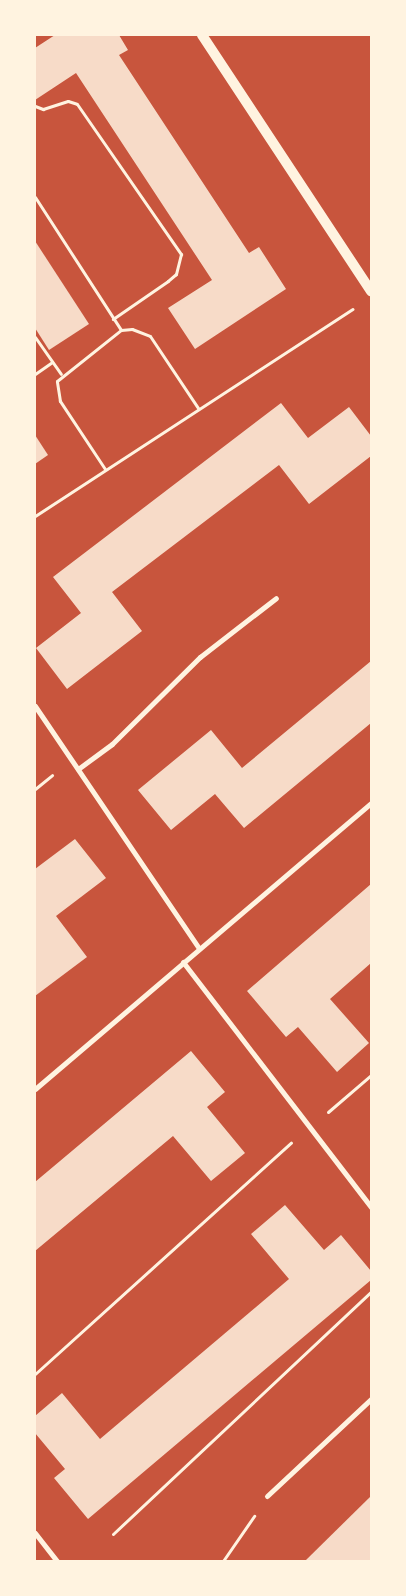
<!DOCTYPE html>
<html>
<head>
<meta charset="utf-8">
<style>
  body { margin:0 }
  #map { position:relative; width:406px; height:1596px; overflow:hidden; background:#c8553d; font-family:"PT Sans",sans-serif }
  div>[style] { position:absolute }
  .building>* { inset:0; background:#f7dbc8 }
  .path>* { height:3px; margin:-1.5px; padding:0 1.5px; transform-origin:1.5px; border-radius:1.5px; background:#fff3e0 }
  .minor>* { height:5px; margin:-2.5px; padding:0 2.5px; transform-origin:2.5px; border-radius:2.5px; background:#fff3e0 }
  .secondary>* { height:10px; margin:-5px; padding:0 5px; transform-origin:5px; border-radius:5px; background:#fff3e0 }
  span { translate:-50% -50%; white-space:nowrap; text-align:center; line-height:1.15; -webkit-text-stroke:4px #fff3e0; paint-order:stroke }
  .frame { position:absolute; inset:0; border:36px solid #fff3e0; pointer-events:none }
</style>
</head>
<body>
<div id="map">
  <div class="building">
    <div style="clip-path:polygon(55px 35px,119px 35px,128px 50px,119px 55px,249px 253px,259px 247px,286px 289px,195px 349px,168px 308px,212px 280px,76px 73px,35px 100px,35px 48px)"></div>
    <div style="clip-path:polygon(35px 241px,89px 324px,49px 350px,35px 328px)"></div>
    <div style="clip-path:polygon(281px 403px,308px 438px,349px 407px,371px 436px,371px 456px,309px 504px,279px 465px,112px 592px,142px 631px,67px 689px,36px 648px,81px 613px,53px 577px)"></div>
    <div style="clip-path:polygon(35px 435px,48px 455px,35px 464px)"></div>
    <div style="clip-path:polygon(371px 661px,371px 723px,244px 828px,215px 794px,171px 830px,138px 790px,211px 730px,242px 768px)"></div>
    <div style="clip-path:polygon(75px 839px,106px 878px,56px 916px,87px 957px,35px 996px,35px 869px)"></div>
    <div style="clip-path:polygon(371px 884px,371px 963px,330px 999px,369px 1043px,337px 1072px,298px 1027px,286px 1037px,247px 991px)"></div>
    <div style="clip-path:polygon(191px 1051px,225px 1092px,207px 1107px,245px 1153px,211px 1181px,173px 1136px,35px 1251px,35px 1182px)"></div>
    <div style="clip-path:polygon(285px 1205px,324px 1250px,341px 1235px,371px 1271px,371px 1280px,88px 1519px,54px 1478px,65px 1469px,35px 1433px,35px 1416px,62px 1393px,100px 1439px,289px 1279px,251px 1234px)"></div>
    <div style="clip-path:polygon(371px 1496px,371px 1561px,305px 1561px)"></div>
  </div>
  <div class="path">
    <div style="left:35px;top:106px;width:9px;rotate:21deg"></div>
    <div style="left:43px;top:109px;width:26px;rotate:-18deg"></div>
    <div style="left:68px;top:101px;width:9px;rotate:18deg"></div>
    <div style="left:77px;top:104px;width:183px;rotate:55.3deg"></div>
    <div style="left:181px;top:254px;width:21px;rotate:104deg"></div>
    <div style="left:176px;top:274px;width:11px;rotate:139deg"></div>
    <div style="left:168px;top:281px;width:67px;rotate:145.4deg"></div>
    <div style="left:35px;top:197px;width:158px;rotate:57.1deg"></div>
    <div style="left:35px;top:337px;width:45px;rotate:54.9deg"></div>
    <div style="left:35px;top:374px;width:21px;rotate:-35deg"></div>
    <div style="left:105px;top:469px;width:82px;rotate:-123.5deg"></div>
    <div style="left:60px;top:401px;width:20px;rotate:-99deg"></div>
    <div style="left:57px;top:381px;width:82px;rotate:-38.6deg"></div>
    <div style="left:121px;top:330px;width:11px;rotate:-5deg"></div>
    <div style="left:132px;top:329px;width:19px;rotate:21deg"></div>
    <div style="left:150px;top:336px;width:87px;rotate:56.3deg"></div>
    <div style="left:35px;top:516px;width:379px;rotate:-33.1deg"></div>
    <div style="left:35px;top:789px;width:22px;rotate:-39deg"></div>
    <div style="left:328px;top:1112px;width:57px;rotate:-40.7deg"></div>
    <div style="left:35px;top:1374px;width:345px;rotate:-42.1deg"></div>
    <div style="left:113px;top:1534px;width:354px;rotate:-43.2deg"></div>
    <div style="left:223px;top:1561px;width:55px;rotate:-55.4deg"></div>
  </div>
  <div class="minor">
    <div style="left:35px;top:706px;width:292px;rotate:55.9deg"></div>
    <div style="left:78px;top:769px;width:42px;rotate:-36.3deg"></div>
    <div style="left:112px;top:744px;width:124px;rotate:-44.7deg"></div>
    <div style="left:200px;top:657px;width:96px;rotate:-37.8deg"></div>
    <div style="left:183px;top:962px;width:309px;rotate:52.5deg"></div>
    <div style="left:35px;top:1089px;width:441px;rotate:-40.4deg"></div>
    <div style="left:267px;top:1496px;width:142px;rotate:-43deg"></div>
    <div style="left:35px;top:1533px;width:36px;rotate:52deg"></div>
  </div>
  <div class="secondary">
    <div style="left:202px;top:35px;width:307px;rotate:56.6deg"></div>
  </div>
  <div class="frame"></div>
</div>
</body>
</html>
